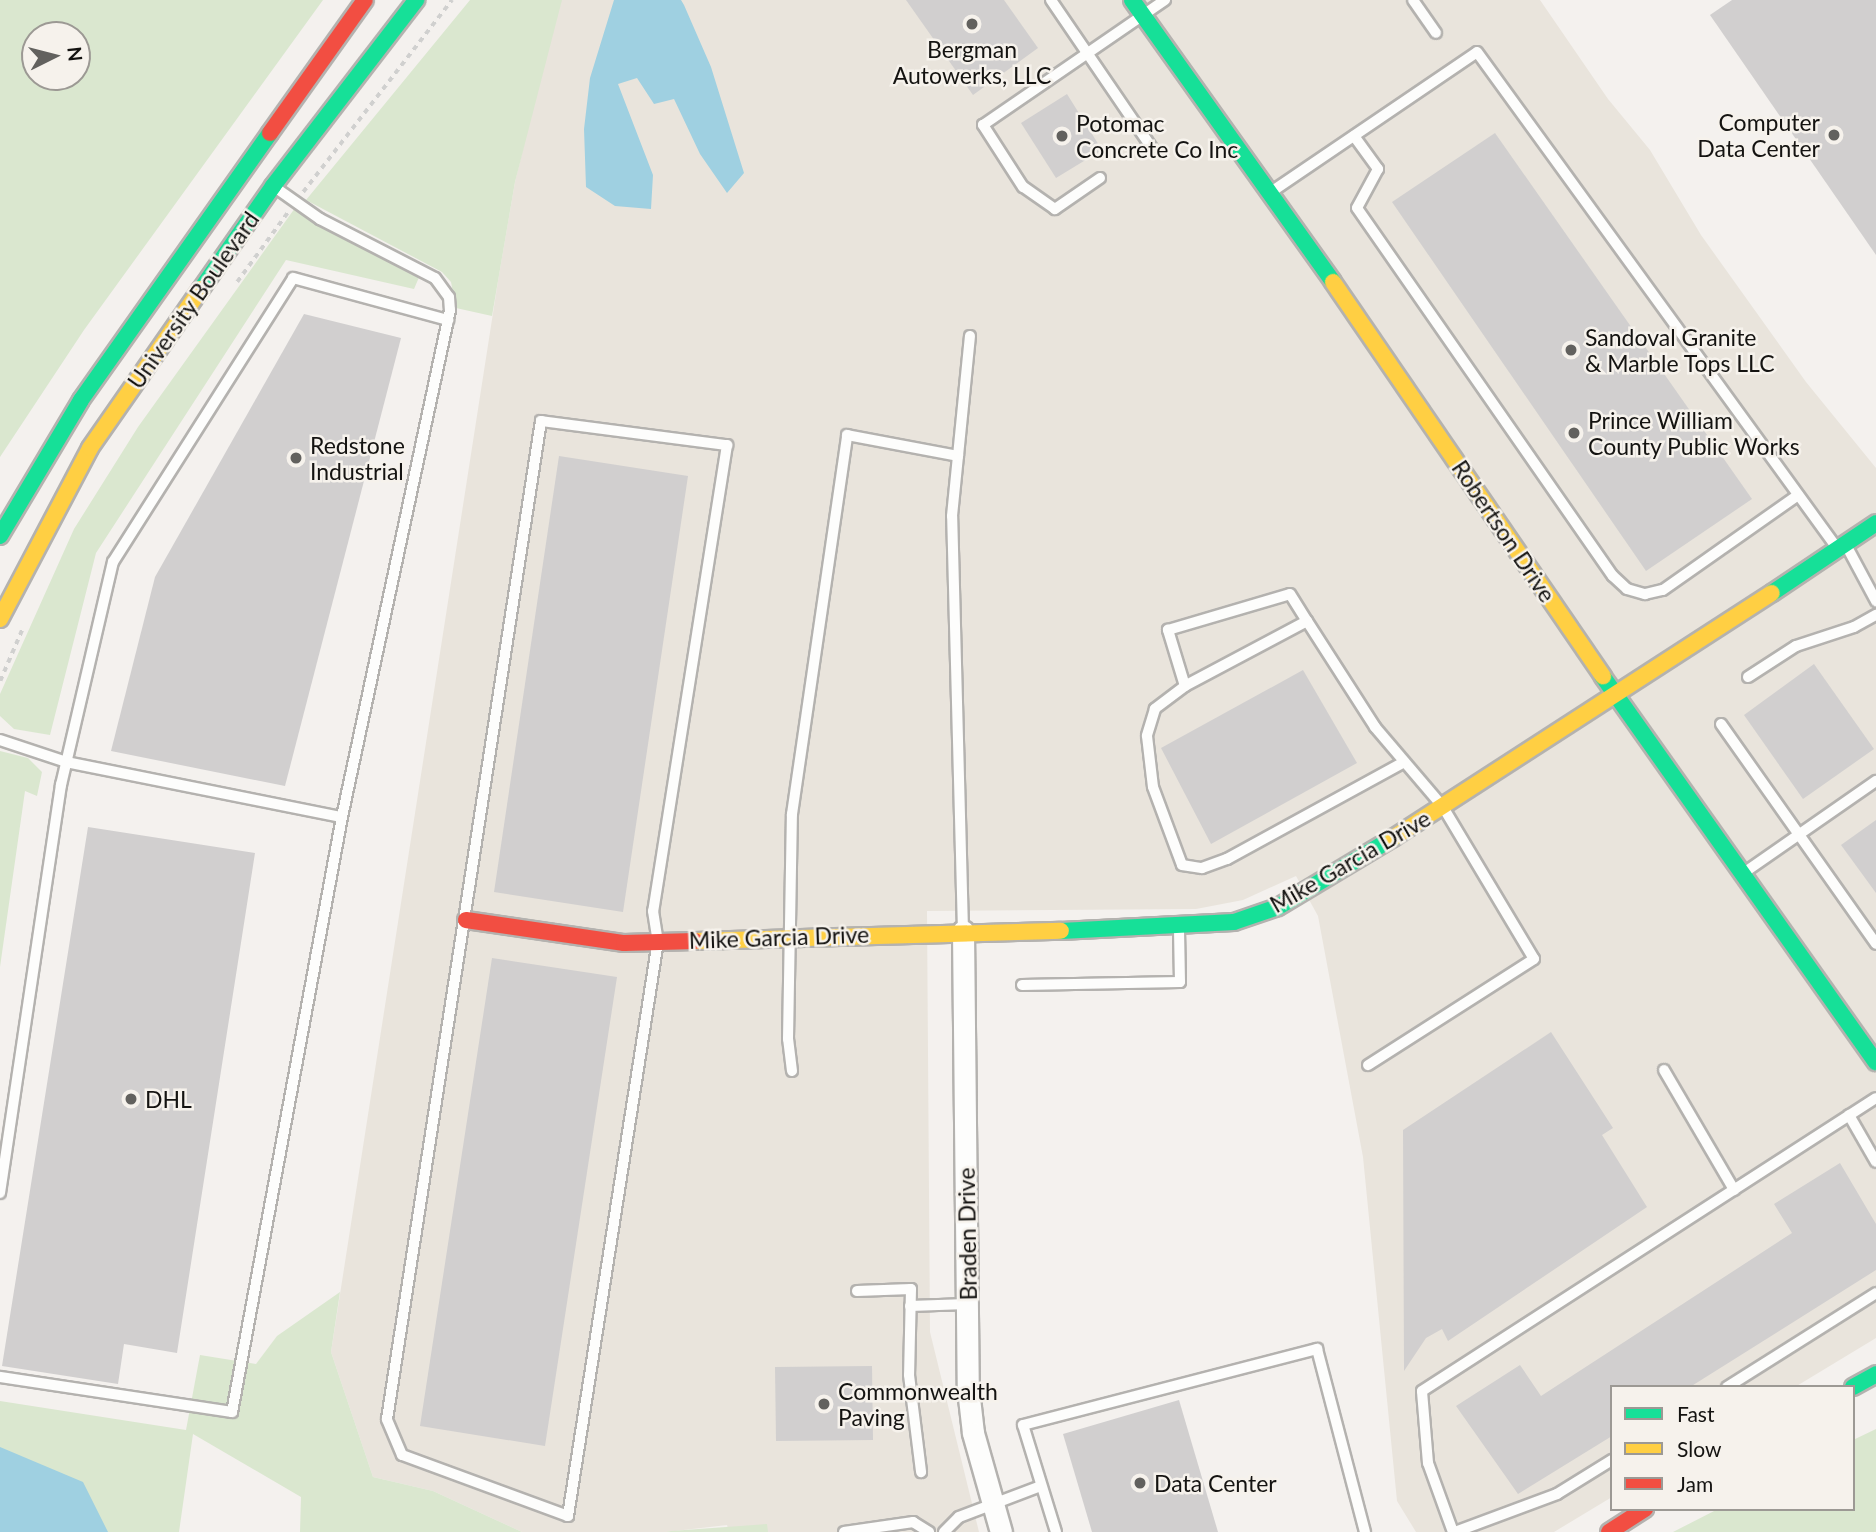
<!DOCTYPE html>
<html>
<head>
<meta charset="utf-8">
<style>
  body { margin:0 }
  #map { position:relative; width:1876px; height:1532px; overflow:hidden; background:#f4f1ee; font-family:Lato,sans-serif }
  div>[style] { position:absolute }
  .built>* { inset:0; background:#e9e4dc }
  .green>* { inset:0; background:#dae7cf }
  .water>* { inset:0; background:#9fd0e1 }
  .building>* { inset:0; background:#d1cfcf }
  .path>* { height:3.5px; margin-top:-1.75px; transform-origin:0; background:repeating-linear-gradient(90deg,#d0d0cf 0 5px,transparent 0 10px) }
  .roads { filter:drop-shadow(2px 0 #b4b2af) drop-shadow(-2px 0 #b4b2af) drop-shadow(0 2px #b4b2af) drop-shadow(0 -2px #b4b2af) }
  .lane>* { height:10px; margin:-5px; padding:0 5px; transform-origin:5px; border-radius:5px; background:#fdfdfc }
  .street>* { height:21px; margin:-10.5px; padding:0 10.5px; transform-origin:10.5px; border-radius:10.5px; background:#fdfdfc }
  .fast>* { height:16px; margin:-8px; padding:0 8px; transform-origin:8px; border-radius:8px; background:#16e098 }
  .slow>* { height:16px; margin:-8px; padding:0 8px; transform-origin:8px; border-radius:8px; background:#ffcf43 }
  .jam>* { height:16px; margin:-8px; padding:0 8px; transform-origin:8px; border-radius:8px; background:#f24e42 }
  .dots>* { width:19px; height:19px; translate:-50% -50%; box-sizing:border-box; border:4px solid #f6f2ec; border-radius:50% }
  span { translate:-50% -50%; white-space:nowrap; text-align:center; line-height:1.15; -webkit-text-stroke:5px #f6f2ec; paint-order:stroke }
  .poi-label { font-size:23px; color:#141311 }
  .right { translate:-100% -50%; text-align:right }
  .left { translate:0 -50%; text-align:left }
  .street-label { font-size:23px; color:#141311 }
  .legend { position:absolute; left:1610px; top:1385px; width:245px; height:126px; box-sizing:border-box; background:#f6f2ec; border:2px solid #9c9994; margin:0; padding:9px 12px; list-style:none; font-size:21px; color:#141311 }
  .legend li { display:flex; align-items:center; gap:14px; height:35px }
  .legend b { width:35px; border:2px solid #9c9994 }
  .north { position:absolute; left:21px; top:21px; width:70px; height:70px; box-sizing:border-box; background:#f6f2ec; border:2px solid #9c9994; border-radius:50%; rotate:84deg; font-size:19px; font-weight:700; line-height:28px; text-align:center; color:#141311 }
  .north::after { content:''; display:block; margin:auto; width:24px; height:32px; background:#62615e; clip-path:polygon(50% 0,100% 100%,50% 72%,0 100%) }
</style>
</head>
<body>
<div id="map">
  <div class="built">
    <div style="clip-path:polygon(559px 0,1540px 0,1608px 99px,1650px 150px,1701px 235px,1806px 382px,1876px 468px,1876px 1338px,1795px 1387px,1612px 1387px,1612px 1497px,1554px 1532px,1416px 1532px,1397px 1501px,1363px 1157px,1318px 916px,1296px 876px,1243px 900px,1196px 909px,927px 911px,930px 1332px,979px 1532px,729px 1532px,727px 1525px,666px 1532px,522px 1532px,433px 1491px,373px 1477px,331px 1352px,498px 281px,515px 182px)"></div>
  </div>
  <div class="green">
    <div style="clip-path:polygon(evenodd,0 0,323px 0,84px 330px,0 457px,0 0,35px 35px,77px 35px,77px 77px,35px 77px,35px 35px)"></div>
    <div style="clip-path:polygon(470px 0,562px 0,515px 182px,492px 316px,456px 308px,451px 282px,442px 272px,306px 200px)"></div>
    <div style="clip-path:polygon(295px 208px,320px 227px,420px 275px,414px 289px,286px 260px,96px 553px,50px 735px,14px 729px,0 716px,0 694px,74px 529px,138px 427px)"></div>
    <div style="clip-path:polygon(0 751px,28px 758px,42px 772px,37px 796px,25px 791px,0 967px)"></div>
    <div style="clip-path:polygon(340px 1292px,331px 1352px,373px 1477px,433px 1491px,522px 1532px,300px 1532px,301px 1497px,193px 1434px,179px 1532px,0 1532px,0 1401px,186px 1430px,200px 1355px,256px 1364px,277px 1336px)"></div>
    <div style="clip-path:polygon(1876px 1429px,1876px 1532px,1673px 1532px,1718px 1509px,1853px 1509px,1853px 1440px)"></div>
    <div style="clip-path:polygon(767px 1524px,768px 1532px,666px 1532px,671px 1531px)"></div>
  </div>
  <div class="water">
    <div style="clip-path:polygon(614px 0,681px 0,684px 5px,711px 67px,744px 173px,727px 193px,700px 154px,674px 99px,654px 104px,637px 78px,618px 84px,653px 175px,651px 209px,615px 206px,586px 187px,584px 129px,590px 78px)"></div>
    <div style="clip-path:polygon(0 1447px,83px 1482px,108px 1532px,0 1532px)"></div>
  </div>
  <div class="building">
    <div style="clip-path:polygon(906px 0,1004px 0,1038px 48px,973px 95px)"></div>
    <div style="clip-path:polygon(1732px 0,1876px 0,1876px 255px,1710px 15px)"></div>
    <div style="clip-path:polygon(1067px 94px,1102px 150px,1056px 178px,1021px 123px)"></div>
    <div style="clip-path:polygon(1495px 133px,1752px 499px,1646px 571px,1392px 202px)"></div>
    <div style="clip-path:polygon(304px 314px,401px 338px,285px 786px,111px 751px,155px 577px)"></div>
    <div style="clip-path:polygon(559px 456px,688px 476px,623px 912px,494px 892px)"></div>
    <div style="clip-path:polygon(1814px 664px,1874px 749px,1803px 799px,1744px 715px)"></div>
    <div style="clip-path:polygon(1303px 670px,1357px 763px,1211px 844px,1161px 748px)"></div>
    <div style="clip-path:polygon(1876px 820px,1876px 893px,1841px 845px)"></div>
    <div style="clip-path:polygon(88px 827px,255px 853px,177px 1353px,124px 1344px,118px 1384px,2px 1366px)"></div>
    <div style="clip-path:polygon(492px 958px,617px 977px,545px 1446px,420px 1426px)"></div>
    <div style="clip-path:polygon(1551px 1032px,1613px 1128px,1602px 1135px,1647px 1207px,1448px 1341px,1442px 1329px,1426px 1338px,1404px 1371px,1403px 1130px)"></div>
    <div style="clip-path:polygon(1840px 1163px,1876px 1224px,1876px 1270px,1690px 1387px,1612px 1387px,1612px 1436px,1518px 1494px,1456px 1406px,1520px 1365px,1541px 1396px,1792px 1233px,1774px 1204px)"></div>
    <div style="clip-path:polygon(872px 1366px,873px 1440px,776px 1441px,775px 1367px)"></div>
    <div style="clip-path:polygon(1179px 1400px,1218px 1532px,1092px 1532px,1063px 1434px)"></div>
  </div>
  <div class="path">
    <div style="left:303px;top:192px;width:243px;rotate:-52.2deg"></div>
    <div style="left:237px;top:282px;width:87px;rotate:-53.9deg"></div>
    <div style="left:0;top:681px;width:56px;rotate:-66.7deg"></div>
  </div>
  <div class="roads">
    <div class="lane">
      <div style="left:1051px;top:0;width:179px;rotate:55.7deg"></div>
      <div style="left:1413px;top:0;width:40px;rotate:55.1deg"></div>
      <div style="left:1354px;top:136px;width:41px;rotate:54deg"></div>
      <div style="left:1378px;top:169px;width:44px;rotate:118.3deg"></div>
      <div style="left:1357px;top:208px;width:448px;rotate:55.2deg"></div>
      <div style="left:1613px;top:576px;width:19px;rotate:43deg"></div>
      <div style="left:1627px;top:589px;width:19px;rotate:16deg"></div>
      <div style="left:1645px;top:594px;width:18px;rotate:-13deg"></div>
      <div style="left:1663px;top:590px;width:165px;rotate:-35.1deg"></div>
      <div style="left:1100px;top:178px;width:55px;rotate:145.4deg"></div>
      <div style="left:1055px;top:209px;width:39px;rotate:-145deg"></div>
      <div style="left:1023px;top:187px;width:74px;rotate:-122.8deg"></div>
      <div style="left:983px;top:125px;width:221px;rotate:-34.5deg"></div>
      <div style="left:276px;top:188px;width:54px;rotate:35.2deg"></div>
      <div style="left:320px;top:219px;width:129px;rotate:27.2deg"></div>
      <div style="left:435px;top:278px;width:24px;rotate:54deg"></div>
      <div style="left:449px;top:297px;width:13px;rotate:86deg"></div>
      <div style="left:450px;top:310px;width:518px;rotate:102.03deg"></div>
      <div style="left:1274px;top:190px;width:245px;rotate:-34.2deg"></div>
      <div style="left:1477px;top:52px;width:613px;rotate:54.03deg"></div>
      <div style="left:541px;top:421px;width:188px;rotate:7.4deg"></div>
      <div style="left:727px;top:445px;width:472px;rotate:99deg"></div>
      <div style="left:653px;top:911px;width:30px;rotate:81deg"></div>
      <div style="left:658px;top:941px;width:582px;rotate:98.9deg"></div>
      <div style="left:568px;top:1516px;width:177px;rotate:-159.8deg"></div>
      <div style="left:402px;top:1455px;width:39px;rotate:-113deg"></div>
      <div style="left:387px;top:1419px;width:1010px;rotate:-81.23deg"></div>
      <div style="left:1846px;top:545px;width:64px;rotate:61.8deg"></div>
      <div style="left:1307px;top:621px;width:138px;rotate:152deg"></div>
      <div style="left:1185px;top:686px;width:59px;rotate:-106.9deg"></div>
      <div style="left:1168px;top:630px;width:127px;rotate:-16.4deg"></div>
      <div style="left:1290px;top:594px;width:32px;rotate:58deg"></div>
      <div style="left:1307px;top:621px;width:126px;rotate:57.3deg"></div>
      <div style="left:1375px;top:727px;width:105px;rotate:49.6deg"></div>
      <div style="left:1443px;top:807px;width:177px;rotate:59.1deg"></div>
      <div style="left:1534px;top:959px;width:197px;rotate:147.4deg"></div>
      <div style="left:1748px;top:677px;width:57px;rotate:-32.9deg"></div>
      <div style="left:1796px;top:646px;width:61px;rotate:-18.1deg"></div>
      <div style="left:1854px;top:627px;width:25px;rotate:-29deg"></div>
      <div style="left:1185px;top:686px;width:38px;rotate:143deg"></div>
      <div style="left:1155px;top:709px;width:28px;rotate:107deg"></div>
      <div style="left:1147px;top:736px;width:51px;rotate:83.3deg"></div>
      <div style="left:1153px;top:787px;width:83px;rotate:69.6deg"></div>
      <div style="left:1182px;top:865px;width:20px;rotate:9deg"></div>
      <div style="left:1202px;top:868px;width:27px;rotate:-20deg"></div>
      <div style="left:1227px;top:859px;width:202px;rotate:-28.7deg"></div>
      <div style="left:1721px;top:724px;width:269px;rotate:54.8deg"></div>
      <div style="left:0;top:740px;width:70px;rotate:18.4deg"></div>
      <div style="left:66px;top:762px;width:281px;rotate:11.3deg"></div>
      <div style="left:342px;top:817px;width:605px;rotate:100.47deg"></div>
      <div style="left:232px;top:1412px;width:235px;rotate:-171.4deg"></div>
      <div style="left:1745px;top:872px;width:160px;rotate:-34.8deg"></div>
      <div style="left:963px;top:931px;width:415px;rotate:-91.5deg"></div>
      <div style="left:952px;top:516px;width:181px;rotate:-84.3deg"></div>
      <div style="left:1022px;top:985px;width:158px;rotate:-1.1deg"></div>
      <div style="left:1180px;top:982px;width:52px;rotate:-91.1deg"></div>
      <div style="left:1664px;top:1070px;width:139px;rotate:59.7deg"></div>
      <div style="left:792px;top:1071px;width:32px;rotate:-97deg"></div>
      <div style="left:788px;top:1039px;width:225px;rotate:-89deg"></div>
      <div style="left:792px;top:814px;width:383px;rotate:-81.7deg"></div>
      <div style="left:847px;top:435px;width:113px;rotate:10.7deg"></div>
      <div style="left:1849px;top:1115px;width:54px;rotate:60.1deg"></div>
      <div style="left:0;top:1193px;width:413px;rotate:-81.5deg"></div>
      <div style="left:61px;top:785px;width:229px;rotate:-76.9deg"></div>
      <div style="left:113px;top:562px;width:336px;rotate:-57.6deg"></div>
      <div style="left:293px;top:278px;width:161px;rotate:15.2deg"></div>
      <div style="left:857px;top:1291px;width:54px;rotate:-2.1deg"></div>
      <div style="left:911px;top:1289px;width:86px;rotate:91.3deg"></div>
      <div style="left:909px;top:1375px;width:98px;rotate:82.9deg"></div>
      <div style="left:910px;top:1306px;width:57px;rotate:-2deg"></div>
      <div style="left:1727px;top:1387px;width:176px;rotate:-32.2deg"></div>
      <div style="left:844px;top:1532px;width:70px;rotate:-8.2deg"></div>
      <div style="left:913px;top:1522px;width:19px;rotate:32deg"></div>
      <div style="left:944px;top:1532px;width:21px;rotate:-45deg"></div>
      <div style="left:959px;top:1517px;width:85px;rotate:-20.8deg"></div>
      <div style="left:1056px;top:1532px;width:112px;rotate:-107.1deg"></div>
      <div style="left:1023px;top:1425px;width:304px;rotate:-14.5deg"></div>
      <div style="left:1317px;top:1349px;width:189px;rotate:75.3deg"></div>
      <div style="left:1453px;top:1532px;width:73px;rotate:-109.9deg"></div>
      <div style="left:1428px;top:1463px;width:72px;rotate:-94.8deg"></div>
      <div style="left:1422px;top:1391px;width:540px;rotate:-32.84deg"></div>
      <div style="left:1455px;top:1532px;width:109px;rotate:-20.4deg"></div>
      <div style="left:1557px;top:1494px;width:65px;rotate:-31.7deg"></div>
    </div>
    <div class="street">
      <div style="left:963px;top:931px;width:458px;rotate:89.4deg"></div>
      <div style="left:968px;top:1389px;width:44px;rotate:83.5deg"></div>
      <div style="left:973px;top:1433px;width:103px;rotate:74.2deg"></div>
    </div>
    <div class="fast">
      <div style="left:1132px;top:0;width:346px;rotate:54.5deg"></div>
      <div style="left:201px;top:289px;width:126px;rotate:-55deg"></div>
      <div style="left:273px;top:186px;width:235px;rotate:-52.4deg"></div>
      <div style="left:0;top:536px;width:158px;rotate:-59.2deg"></div>
      <div style="left:81px;top:400px;width:327px;rotate:-54.7deg"></div>
      <div style="left:1772px;top:593px;width:125px;rotate:-33.9deg"></div>
      <div style="left:1603px;top:677px;width:472px;rotate:54.7deg"></div>
      <div style="left:1061px;top:931px;width:173px;rotate:-3deg"></div>
      <div style="left:1234px;top:922px;width:46px;rotate:-18.8deg"></div>
      <div style="left:1278px;top:907px;width:134px;rotate:-31deg"></div>
      <div style="left:1853px;top:1387px;width:26px;rotate:-29deg"></div>
    </div>
    <div class="slow">
      <div style="left:1333px;top:282px;width:478px;rotate:55.6deg"></div>
      <div style="left:0;top:619px;width:193px;rotate:-62.2deg"></div>
      <div style="left:90px;top:448px;width:194px;rotate:-55.1deg"></div>
      <div style="left:1393px;top:838px;width:451px;rotate:-32.9deg"></div>
      <div style="left:695px;top:941px;width:366px;rotate:-1.6deg"></div>
    </div>
    <div class="jam">
      <div style="left:270px;top:133px;width:163px;rotate:-54.5deg"></div>
      <div style="left:466px;top:920px;width:160px;rotate:8.3deg"></div>
      <div style="left:624px;top:943px;width:71px;rotate:-1.6deg"></div>
      <div style="left:1609px;top:1532px;width:43px;rotate:-32.6deg"></div>
    </div>
  </div>
  <div class="dots">
    <div style="left:972px;top:24px;background:#62615e"></div>
    <div style="left:1834px;top:135px;background:#62615e"></div>
    <div style="left:1062px;top:136px;background:#62615e"></div>
    <div style="left:1571px;top:350px;background:#62615e"></div>
    <div style="left:1574px;top:433px;background:#62615e"></div>
    <div style="left:296px;top:458px;background:#62615e"></div>
    <div style="left:131px;top:1099px;background:#62615e"></div>
    <div style="left:824px;top:1404px;background:#62615e"></div>
    <div style="left:1140px;top:1483px;background:#62615e"></div>
  </div>
  <div class="poi-label">
    <span style="left:972px;top:62px">Bergman<br>Autowerks, LLC</span>
    <span class="right" style="left:1820px;top:135px">Computer<br>Data Center</span>
    <span class="left" style="left:1076px;top:136px">Potomac<br>Concrete Co Inc</span>
    <span class="left" style="left:1585px;top:350px">Sandoval Granite<br>&amp; Marble Tops LLC</span>
    <span class="left" style="left:1588px;top:433px">Prince William<br>County Public Works</span>
    <span class="left" style="left:310px;top:458px">Redstone<br>Industrial</span>
    <span class="left" style="left:145px;top:1099px">DHL</span>
    <span class="left" style="left:838px;top:1404px">Commonwealth<br>Paving</span>
    <span class="left" style="left:1154px;top:1483px">Data Center</span>
  </div>
  <div class="street-label">
    <span style="left:193px;top:300px;rotate:-55deg">University Boulevard</span>
    <span style="left:1504px;top:531px;rotate:56deg">Robertson Drive</span>
    <span style="left:1350px;top:861px;rotate:-30deg">Mike Garcia Drive</span>
    <span style="left:779px;top:937px;rotate:-2deg">Mike Garcia Drive</span>
    <span style="left:967px;top:1234px;rotate:-91deg">Braden Drive</span>
  </div>
  <ul class="legend">
  <li><b style="height:9px;background:#16e098"></b>Fast</li>
  <li><b style="height:9px;background:#ffcf43"></b>Slow</li>
  <li><b style="height:9px;background:#f24e42"></b>Jam</li>
  </ul>
  <div class="north">N</div>
</div>
</body>
</html>
